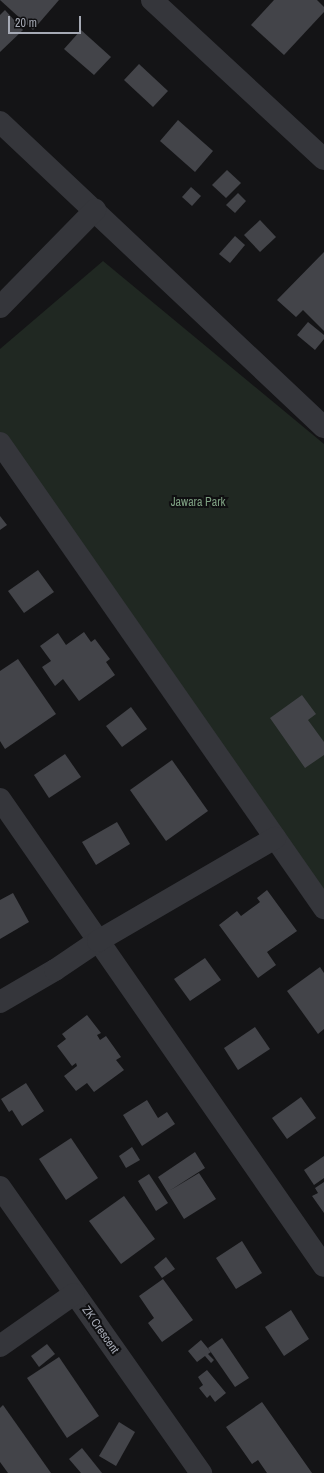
<!DOCTYPE html>
<html>
<head>
<meta charset="utf-8">
<style>
  body { margin:0 }
  #map { position:relative; width:324px; height:1473px; overflow:hidden; background:#141416; font-family:"Archivo Narrow",sans-serif }
  div>[style] { position:absolute }
  .green>* { inset:0; background:#202822 }
  .building>* { inset:0; background:#434449 }
  .minor>* { height:22px; margin:-11px; padding:0 11px; transform-origin:11px; border-radius:11px; background:#35363b }
  span { translate:-50% -50%; white-space:nowrap; text-align:center; line-height:1.15; -webkit-text-stroke:4px #0f0f11; paint-order:stroke }
  .park-label { font-size:12px; color:#7ea082 }
  .street-label { font-size:12px; color:#a6aab5 }
  .scale { position:absolute; left:8px; top:16px; width:73px; height:18px; box-sizing:border-box; border:2px solid #a6aab5; border-top:0; padding-left:5px; font-size:12px; line-height:14px; white-space:nowrap; color:#a6aab5; -webkit-text-stroke:3px #0f0f11; paint-order:stroke }
</style>
</head>
<body>
<div id="map">
  <div class="green">
    <div style="clip-path:polygon(103px 261px,324px 444px,324px 908px,0 436px,0 349px)"></div>
  </div>
  <div class="building">
    <div style="clip-path:polygon(0 0,59px 0,33px 30px)"></div>
    <div style="clip-path:polygon(274px 0,317px 0,324px 7px,324px 12px,284px 55px,251px 25px)"></div>
    <div style="clip-path:polygon(5px 10px,23px 30px,0 52px,0 15px)"></div>
    <div style="clip-path:polygon(81px 30px,111px 57px,94px 75px,64px 49px)"></div>
    <div style="clip-path:polygon(139px 64px,168px 91px,153px 107px,124px 80px)"></div>
    <div style="clip-path:polygon(178px 120px,213px 151px,195px 172px,160px 141px)"></div>
    <div style="clip-path:polygon(227px 170px,241px 183px,226px 198px,212px 185px)"></div>
    <div style="clip-path:polygon(191px 187px,201px 196px,192px 206px,182px 197px)"></div>
    <div style="clip-path:polygon(238px 193px,246px 201px,235px 213px,226px 205px)"></div>
    <div style="clip-path:polygon(260px 220px,276px 237px,260px 252px,244px 235px)"></div>
    <div style="clip-path:polygon(235px 236px,245px 245px,230px 263px,219px 254px)"></div>
    <div style="clip-path:polygon(324px 252px,324px 331px,303px 310px,296px 317px,277px 300px)"></div>
    <div style="clip-path:polygon(308px 322px,324px 335px,324px 339px,315px 350px,297px 335px)"></div>
    <div style="clip-path:polygon(0 516px,7px 525px,0 530px)"></div>
    <div style="clip-path:polygon(38px 570px,54px 592px,24px 613px,8px 591px)"></div>
    <div style="clip-path:polygon(84px 632px,91px 642px,95px 639px,110px 659px,106px 662px,115px 675px,79px 701px,63px 679px,55px 686px,42px 667px,51px 661px,40px 646px,58px 633px,66px 645px)"></div>
    <div style="clip-path:polygon(18px 659px,56px 714px,5px 749px,0 741px,0 671px)"></div>
    <div style="clip-path:polygon(302px 695px,316px 714px,308px 720px,324px 742px,324px 755px,305px 768px,270px 718px)"></div>
    <div style="clip-path:polygon(131px 707px,147px 729px,122px 747px,106px 726px)"></div>
    <div style="clip-path:polygon(65px 754px,81px 777px,49px 798px,34px 775px)"></div>
    <div style="clip-path:polygon(172px 760px,208px 811px,166px 841px,130px 790px)"></div>
    <div style="clip-path:polygon(117px 822px,130px 844px,96px 865px,82px 842px)"></div>
    <div style="clip-path:polygon(267px 890px,297px 931px,267px 952px,276px 965px,258px 978px,219px 925px,237px 911px,241px 916px,260px 902px,257px 898px)"></div>
    <div style="clip-path:polygon(13px 893px,29px 922px,0 939px,0 900px)"></div>
    <div style="clip-path:polygon(205px 958px,221px 980px,190px 1001px,174px 979px)"></div>
    <div style="clip-path:polygon(320px 967px,324px 973px,324px 1029px,318px 1034px,287px 991px)"></div>
    <div style="clip-path:polygon(87px 1015px,101px 1033px,97px 1035px,100px 1040px,106px 1036px,121px 1057px,116px 1060px,124px 1070px,94px 1092px,87px 1083px,76px 1091px,64px 1076px,77px 1066px,76px 1063px,72px 1066px,57px 1046px,66px 1039px,62px 1034px)"></div>
    <div style="clip-path:polygon(255px 1027px,270px 1049px,238px 1070px,224px 1048px)"></div>
    <div style="clip-path:polygon(26px 1083px,44px 1111px,22px 1126px,12px 1110px,9px 1112px,1px 1099px)"></div>
    <div style="clip-path:polygon(301px 1097px,316px 1118px,287px 1139px,272px 1118px)"></div>
    <div style="clip-path:polygon(147px 1100px,158px 1118px,167px 1112px,175px 1124px,142px 1146px,123px 1115px)"></div>
    <div style="clip-path:polygon(71px 1138px,98px 1178px,66px 1200px,39px 1159px)"></div>
    <div style="clip-path:polygon(132px 1147px,140px 1160px,126px 1168px,119px 1156px)"></div>
    <div style="clip-path:polygon(195px 1152px,205px 1168px,169px 1191px,199px 1173px,216px 1199px,184px 1219px,158px 1177px)"></div>
    <div style="clip-path:polygon(324px 1156px,324px 1178px,314px 1185px,304px 1170px)"></div>
    <div style="clip-path:polygon(149px 1174px,168px 1203px,156px 1211px,138px 1181px)"></div>
    <div style="clip-path:polygon(324px 1182px,324px 1213px,312px 1196px,318px 1193px,315px 1188px)"></div>
    <div style="clip-path:polygon(124px 1196px,155px 1239px,121px 1264px,89px 1221px)"></div>
    <div style="clip-path:polygon(242px 1241px,262px 1273px,236px 1289px,216px 1258px)"></div>
    <div style="clip-path:polygon(166px 1257px,175px 1269px,162px 1278px,154px 1267px)"></div>
    <div style="clip-path:polygon(163px 1279px,193px 1320px,162px 1342px,148px 1323px,154px 1318px,139px 1296px)"></div>
    <div style="clip-path:polygon(291px 1310px,309px 1339px,284px 1356px,265px 1327px)"></div>
    <div style="clip-path:polygon(222px 1338px,249px 1378px,235px 1387px,208px 1348px)"></div>
    <div style="clip-path:polygon(201px 1340px,211px 1352px,208px 1354px,214px 1360px,211px 1363px,205px 1356px,197px 1362px,188px 1351px)"></div>
    <div style="clip-path:polygon(47px 1344px,55px 1354px,39px 1367px,31px 1356px)"></div>
    <div style="clip-path:polygon(59px 1357px,99px 1416px,67px 1438px,27px 1378px)"></div>
    <div style="clip-path:polygon(207px 1370px,226px 1393px,215px 1402px,210px 1395px,207px 1398px,199px 1388px,203px 1385px,198px 1377px)"></div>
    <div style="clip-path:polygon(262px 1402px,312px 1473px,267px 1473px,258px 1460px,252px 1464px,226px 1427px)"></div>
    <div style="clip-path:polygon(3px 1405px,51px 1473px,8px 1473px,0 1462px,0 1408px)"></div>
    <div style="clip-path:polygon(119px 1422px,135px 1432px,116px 1466px,99px 1456px)"></div>
    <div style="clip-path:polygon(82px 1448px,102px 1473px,81px 1473px,69px 1459px)"></div>
  </div>
  <div class="minor">
    <div style="left:152px;top:0;width:234px;rotate:42.8deg"></div>
    <div style="left:0;top:122px;width:445px;rotate:43.3deg"></div>
    <div style="left:0;top:307px;width:136px;rotate:-45.6deg"></div>
    <div style="left:0;top:443px;width:567px;rotate:55.13deg"></div>
    <div style="left:0;top:799px;width:568px;rotate:55.25deg"></div>
    <div style="left:0;top:1002px;width:64px;rotate:-30.2deg"></div>
    <div style="left:55px;top:970px;width:52px;rotate:-34deg"></div>
    <div style="left:98px;top:941px;width:205px;rotate:-30.2deg"></div>
    <div style="left:0;top:1187px;width:350px;rotate:54.9deg"></div>
    <div style="left:0;top:1346px;width:90px;rotate:-35.1deg"></div>
  </div>
  <div class="park-label">
    <span style="left:198px;top:503px">Jawara Park</span>
  </div>
  <div class="street-label">
    <span style="left:100px;top:1330px;rotate:55deg">ZK Crescent</span>
  </div>
  <div class="scale">20 m</div>
</div>
</body>
</html>
